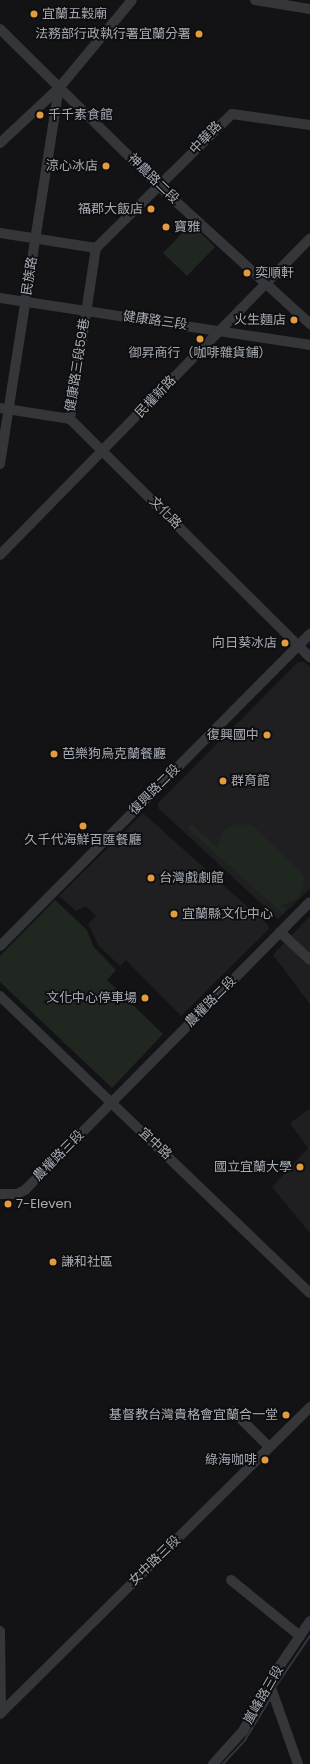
<!DOCTYPE html>
<html>
<head>
<meta charset="utf-8">
<style>
  body { margin:0 }
  #map { position:relative; width:310px; height:1764px; overflow:hidden; background:#131315; font-family:Poppins,"Noto Sans TC",sans-serif }
  div>[style] { position:absolute }
  .built>* { inset:0; background:#1f1f21 }
  .green>* { inset:0; background:#202720 }
  .stream>* { height:2px; margin:-1px; padding:0 1px; transform-origin:1px; border-radius:1px; background:#2e373c }
  .minor>* { height:10px; margin:-5px; padding:0 5px; transform-origin:5px; border-radius:5px; background:#343639 }
  .dots>* { width:11px; height:11px; translate:-50% -50%; box-sizing:border-box; border:2px solid #0e0e10; border-radius:50% }
  span { translate:-50% -50%; white-space:nowrap; text-align:center; line-height:1.15; -webkit-text-stroke:3.5px #0e0e10; paint-order:stroke }
  .poi-label { font-size:13px; color:#a6abb4 }
  .left { translate:0 -50%; text-align:left }
  .right { translate:-100% -50%; text-align:right }
  .street-label { font-size:13px; color:#a6abb4 }
</style>
</head>
<body>
<div id="map">
  <div class="built">
    <div style="clip-path:polygon(298px 662px,304px 662px,310px 667px,310px 889px,278px 919px,158px 808px,158px 803px)"></div>
    <div style="clip-path:polygon(143px 813px,268px 925px,269px 929px,181px 1016px,126px 960px,120px 966px,99px 946px,88px 924px,96px 916px,86px 906px,76px 911px,59px 896px)"></div>
    <div style="clip-path:polygon(310px 916px,310px 1004px,273px 955px)"></div>
    <div style="clip-path:polygon(309px 1109px,310px 1110px,310px 1233px,272px 1187px,308px 1148px,290px 1123px)"></div>
  </div>
  <div class="green">
    <div style="clip-path:polygon(191px 224px,215px 247px,187px 276px,163px 253px)"></div>
    <div style="clip-path:polygon(192px 824px,218px 848px,221px 836px,226px 828px,236px 824px,252px 825px,303px 875px,304px 885px,297px 899px,281px 905px,286px 910px,282px 913px,188px 829px)"></div>
    <div style="clip-path:polygon(55px 900px,87px 930px,93px 946px,116px 970px,107px 980px,163px 1034px,112px 1088px,0 982px,0 956px)"></div>
  </div>
  <div class="stream">
    <div style="left:276px;top:1686px;width:60px;rotate:-55.8deg"></div>
    <div style="left:223px;top:1764px;width:33px;rotate:-47deg"></div>
    <div style="left:245px;top:1740px;width:48px;rotate:-58.6deg"></div>
  </div>
  <div class="minor">
    <div style="left:255px;top:0;width:56px;rotate:9.3deg"></div>
    <div style="left:0;top:29px;width:223px;rotate:44.6deg"></div>
    <div style="left:159px;top:186px;width:205px;rotate:42.4deg"></div>
    <div style="left:0;top:143px;width:81px;rotate:-43deg"></div>
    <div style="left:59px;top:88px;width:114px;rotate:-50.3deg"></div>
    <div style="left:0;top:233px;width:97px;rotate:8.9deg"></div>
    <div style="left:0;top:298px;width:314px;rotate:8.6deg"></div>
    <div style="left:0;top:408px;width:71px;rotate:8.9deg"></div>
    <div style="left:70px;top:419px;width:338px;rotate:44.8deg"></div>
    <div style="left:70px;top:419px;width:173px;rotate:-81.4deg"></div>
    <div style="left:96px;top:248px;width:191px;rotate:-44.6deg"></div>
    <div style="left:232px;top:114px;width:79px;rotate:8deg"></div>
    <div style="left:0;top:464px;width:381px;rotate:-81.1deg"></div>
    <div style="left:0;top:555px;width:443px;rotate:-45.6deg"></div>
    <div style="left:280px;top:932px;width:41px;rotate:43deg"></div>
    <div style="left:0;top:946px;width:440px;rotate:-45.2deg"></div>
    <div style="left:0;top:996px;width:429px;rotate:43.8deg"></div>
    <div style="left:0;top:1194px;width:17px"></div>
    <div style="left:17px;top:1194px;width:9px;rotate:-27deg"></div>
    <div style="left:25px;top:1190px;width:405px;rotate:-45.3deg"></div>
    <div style="left:233px;top:1411px;width:51px;rotate:45deg"></div>
    <div style="left:231px;top:1580px;width:89px;rotate:39.1deg"></div>
    <div style="left:0;top:1631px;width:82px;rotate:89.3deg"></div>
    <div style="left:270px;top:1685px;width:84px;rotate:70.5deg"></div>
    <div style="left:0;top:1714px;width:436px;rotate:-44.7deg"></div>
    <div style="left:213px;top:1764px;width:45px;rotate:-47.7deg"></div>
    <div style="left:243px;top:1731px;width:70px;rotate:-60.9deg"></div>
    <div style="left:277px;top:1670px;width:59px;rotate:-56deg"></div>
  </div>
  <div class="dots">
    <div style="left:34px;top:14px;background:#e29c3e"></div>
    <div style="left:199px;top:34px;background:#e29c3e"></div>
    <div style="left:40px;top:115px;background:#e29c3e"></div>
    <div style="left:106px;top:166px;background:#e29c3e"></div>
    <div style="left:151px;top:209px;background:#e29c3e"></div>
    <div style="left:166px;top:227px;background:#e29c3e"></div>
    <div style="left:247px;top:273px;background:#e29c3e"></div>
    <div style="left:294px;top:320px;background:#e29c3e"></div>
    <div style="left:200px;top:339px;background:#e29c3e"></div>
    <div style="left:285px;top:643px;background:#e29c3e"></div>
    <div style="left:267px;top:735px;background:#e29c3e"></div>
    <div style="left:54px;top:754px;background:#e29c3e"></div>
    <div style="left:223px;top:781px;background:#e29c3e"></div>
    <div style="left:83px;top:826px;background:#e29c3e"></div>
    <div style="left:151px;top:878px;background:#e29c3e"></div>
    <div style="left:174px;top:914px;background:#e29c3e"></div>
    <div style="left:145px;top:998px;background:#e29c3e"></div>
    <div style="left:300px;top:1167px;background:#e29c3e"></div>
    <div style="left:8px;top:1204px;background:#e29c3e"></div>
    <div style="left:53px;top:1262px;background:#e29c3e"></div>
    <div style="left:286px;top:1415px;background:#e29c3e"></div>
    <div style="left:265px;top:1460px;background:#e29c3e"></div>
  </div>
  <div class="poi-label">
    <span class="left" style="left:42px;top:14px">宜蘭五穀廟</span>
    <span class="right" style="left:191px;top:34px">法務部行政執行署宜蘭分署</span>
    <span class="left" style="left:48px;top:115px">千千素食館</span>
    <span class="right" style="left:98px;top:166px">涼心冰店</span>
    <span class="right" style="left:143px;top:209px">福郡大飯店</span>
    <span class="left" style="left:174px;top:227px">寶雅</span>
    <span class="left" style="left:255px;top:273px">奕順軒</span>
    <span class="right" style="left:286px;top:320px">火生麵店</span>
    <span style="left:200px;top:353px">御昇商行（咖啡雜貨鋪）</span>
    <span class="right" style="left:277px;top:643px">向日葵冰店</span>
    <span class="right" style="left:259px;top:735px">復興國中</span>
    <span class="left" style="left:62px;top:754px">芭樂狗烏克蘭餐廳</span>
    <span class="left" style="left:231px;top:781px">群育館</span>
    <span style="left:83px;top:840px">久千代海鮮百匯餐廳</span>
    <span class="left" style="left:159px;top:878px">台灣戲劇館</span>
    <span class="left" style="left:182px;top:914px">宜蘭縣文化中心</span>
    <span class="right" style="left:137px;top:998px">文化中心停車場</span>
    <span class="right" style="left:292px;top:1167px">國立宜蘭大學</span>
    <span class="left" style="left:16px;top:1204px">7-Eleven</span>
    <span class="left" style="left:61px;top:1262px">謙和社區</span>
    <span class="right" style="left:278px;top:1415px">基督教台灣貴格會宜蘭合一堂</span>
    <span class="right" style="left:257px;top:1460px">綠海咖啡</span>
  </div>
  <div class="street-label">
    <span style="left:206px;top:138px;rotate:-46deg">中華路</span>
    <span style="left:153px;top:179px;rotate:44deg">神農路二段</span>
    <span style="left:30px;top:276px;rotate:-81deg">民族路</span>
    <span style="left:155px;top:321px;rotate:8deg">健康路三段</span>
    <span style="left:78px;top:365px;rotate:-81deg">健康路三段59巷</span>
    <span style="left:156px;top:397px;rotate:-46deg">民權新路</span>
    <span style="left:165px;top:513px;rotate:45deg">文化路</span>
    <span style="left:155px;top:790px;rotate:-45deg">復興路二段</span>
    <span style="left:211px;top:1002px;rotate:-45deg">農權路二段</span>
    <span style="left:155px;top:1144px;rotate:43deg">宜中路</span>
    <span style="left:59px;top:1156px;rotate:-45deg">農權路三段</span>
    <span style="left:155px;top:1561px;rotate:-44deg">女中路三段</span>
    <span style="left:264px;top:1695px;rotate:-60deg">嵐峰路三段</span>
  </div>
</div>
</body>
</html>
